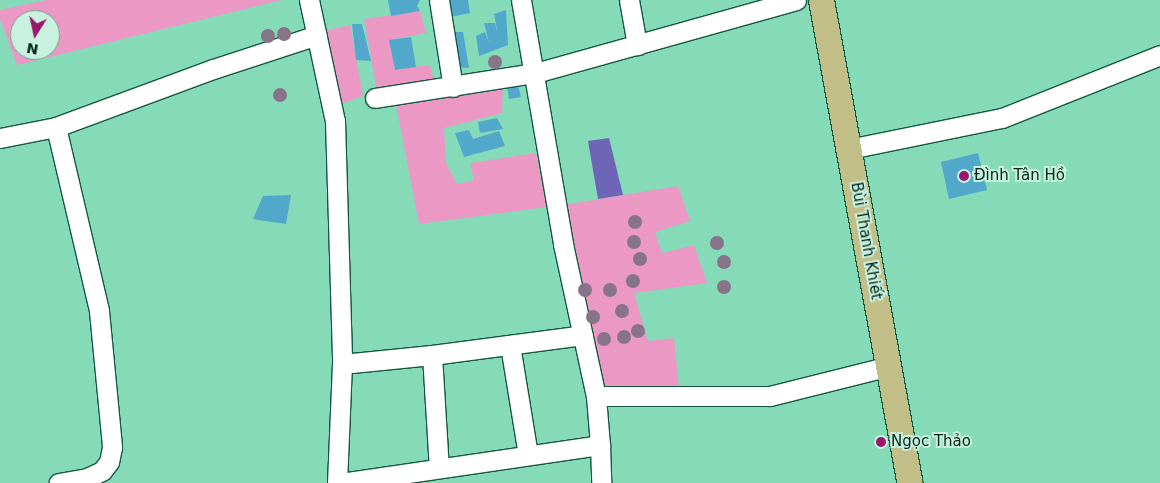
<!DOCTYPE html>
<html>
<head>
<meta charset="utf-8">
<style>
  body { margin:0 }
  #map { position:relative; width:1160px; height:483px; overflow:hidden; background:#85dab8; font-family:"DejaVu Sans",sans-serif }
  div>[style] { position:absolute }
  .green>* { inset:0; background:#ec98c5 }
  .water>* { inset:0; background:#6e65b6 }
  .building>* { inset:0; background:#52a8ca }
  .roads { filter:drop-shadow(1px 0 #135942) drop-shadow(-1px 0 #135942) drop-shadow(0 1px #135942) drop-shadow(0 -1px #135942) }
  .minor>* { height:19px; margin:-9.5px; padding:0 9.5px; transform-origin:9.5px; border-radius:9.5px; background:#fff }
  .major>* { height:25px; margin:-12.5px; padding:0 12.5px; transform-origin:12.5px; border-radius:12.5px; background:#c1be88 }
  .trees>* { width:14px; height:14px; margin:-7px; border-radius:50%; background:#877489 }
  .dots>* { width:14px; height:14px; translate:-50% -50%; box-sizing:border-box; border:2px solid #c8f1df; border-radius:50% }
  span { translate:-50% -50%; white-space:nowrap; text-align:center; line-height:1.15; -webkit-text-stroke:4px #c8f1df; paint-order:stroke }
  .poi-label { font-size:15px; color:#002418 }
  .left { translate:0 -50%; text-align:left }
  .street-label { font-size:15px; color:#002418 }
  .north { position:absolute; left:10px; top:10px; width:50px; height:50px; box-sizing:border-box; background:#c8f1df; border:1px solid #789f8f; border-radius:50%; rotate:190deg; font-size:14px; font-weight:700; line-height:20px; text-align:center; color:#002418 }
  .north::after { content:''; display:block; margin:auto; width:18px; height:22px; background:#99176c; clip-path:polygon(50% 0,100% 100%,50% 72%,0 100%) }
</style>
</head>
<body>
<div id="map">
  <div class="green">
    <div style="clip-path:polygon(evenodd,46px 0,281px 0,17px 65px,0 19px,0 10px,46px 0,20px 20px,50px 20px,50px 50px,20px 50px,20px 20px)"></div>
    <div style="clip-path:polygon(420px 11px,426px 33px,389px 40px,395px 69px,430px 65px,436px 90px,377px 91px,364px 19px)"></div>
    <div style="clip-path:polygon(350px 25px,363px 96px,334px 106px,320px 32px)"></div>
    <div style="clip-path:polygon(503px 79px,502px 113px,444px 128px,446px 163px,457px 184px,474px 180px,470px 163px,536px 153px,547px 207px,419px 224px,395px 99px)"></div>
    <div style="clip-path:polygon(678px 186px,690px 221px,655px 232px,662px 253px,694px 245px,707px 283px,634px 293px,648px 341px,674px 338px,679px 387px,600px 387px,563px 205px)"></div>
  </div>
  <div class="water">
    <div style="clip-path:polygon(609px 138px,623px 195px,598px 199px,588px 141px)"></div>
  </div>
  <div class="building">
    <div style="clip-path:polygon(388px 0,420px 0,417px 6px,420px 11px,391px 16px)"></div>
    <div style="clip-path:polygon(444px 0,468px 0,470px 13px,446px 18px)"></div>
    <div style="clip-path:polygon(506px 10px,508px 45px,479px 56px,476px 36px,485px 32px,489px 43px,484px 23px,495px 23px,498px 34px,494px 14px)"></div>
    <div style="clip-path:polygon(352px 24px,362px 24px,371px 61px,356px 60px)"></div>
    <div style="clip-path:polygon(452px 32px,463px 32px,469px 68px,453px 67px)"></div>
    <div style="clip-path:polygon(411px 37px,416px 67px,395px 70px,389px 40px)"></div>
    <div style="clip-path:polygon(518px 85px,521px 97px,509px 99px,507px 86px)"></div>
    <div style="clip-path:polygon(497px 118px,503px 129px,480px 133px,478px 122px)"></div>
    <div style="clip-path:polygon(469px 130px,473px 139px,499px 131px,505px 146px,464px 157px,455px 133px)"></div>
    <div style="clip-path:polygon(978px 153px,987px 190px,949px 199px,941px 162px)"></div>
    <div style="clip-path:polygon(291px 195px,286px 224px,253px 219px,263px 196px)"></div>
  </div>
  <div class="roads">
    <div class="minor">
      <div style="left:309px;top:0;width:124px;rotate:77.9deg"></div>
      <div style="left:335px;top:121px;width:243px;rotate:88.3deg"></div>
      <div style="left:439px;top:0;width:88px;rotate:80.9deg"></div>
      <div style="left:521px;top:0;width:248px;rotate:80.2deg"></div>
      <div style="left:563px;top:244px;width:156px;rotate:77.8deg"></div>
      <div style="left:629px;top:0;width:46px;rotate:79.9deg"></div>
      <div style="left:375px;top:98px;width:162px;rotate:-8.9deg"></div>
      <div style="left:535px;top:73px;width:271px;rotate:-15.6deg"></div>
      <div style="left:56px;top:127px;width:189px;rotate:76.8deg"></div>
      <div style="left:99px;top:311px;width:137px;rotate:84.5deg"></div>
      <div style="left:112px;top:447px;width:15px;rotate:101deg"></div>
      <div style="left:109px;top:462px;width:11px;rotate:128deg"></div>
      <div style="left:102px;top:471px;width:17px;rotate:155deg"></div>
      <div style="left:87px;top:478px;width:29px;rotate:170deg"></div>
      <div style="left:0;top:138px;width:57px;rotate:-11.1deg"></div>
      <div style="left:56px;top:127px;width:167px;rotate:-20.3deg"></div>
      <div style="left:213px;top:69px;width:109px;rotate:-18.1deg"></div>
      <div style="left:849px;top:149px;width:156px;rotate:-11.5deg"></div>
      <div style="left:1002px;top:118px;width:170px;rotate:-21.7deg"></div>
      <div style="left:510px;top:345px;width:111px;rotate:80.7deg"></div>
      <div style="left:432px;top:355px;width:152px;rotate:-7.5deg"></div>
      <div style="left:600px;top:445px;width:38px;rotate:88deg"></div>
      <div style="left:337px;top:483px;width:119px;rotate:-87.6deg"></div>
      <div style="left:342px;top:364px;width:90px;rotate:-5.7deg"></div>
      <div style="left:432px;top:355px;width:113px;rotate:86.5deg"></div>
      <div style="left:340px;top:483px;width:263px;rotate:-8.3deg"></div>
      <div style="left:600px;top:445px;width:49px;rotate:-94.7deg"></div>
      <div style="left:596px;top:396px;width:174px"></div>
      <div style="left:770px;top:396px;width:123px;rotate:-14.1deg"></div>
    </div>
    <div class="major">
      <div style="left:821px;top:0;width:491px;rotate:79.6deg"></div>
    </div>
  </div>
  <div class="trees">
    <div style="left:284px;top:34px"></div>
    <div style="left:268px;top:36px"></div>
    <div style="left:495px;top:62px"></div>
    <div style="left:280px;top:95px"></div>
    <div style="left:635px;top:222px"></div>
    <div style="left:634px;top:242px"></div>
    <div style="left:717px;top:243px"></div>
    <div style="left:640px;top:259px"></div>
    <div style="left:724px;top:262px"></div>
    <div style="left:633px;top:281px"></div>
    <div style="left:724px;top:287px"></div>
    <div style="left:585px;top:290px"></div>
    <div style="left:610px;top:290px"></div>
    <div style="left:622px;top:311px"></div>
    <div style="left:593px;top:317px"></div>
    <div style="left:638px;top:331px"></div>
    <div style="left:624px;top:337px"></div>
    <div style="left:604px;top:339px"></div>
  </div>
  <div class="dots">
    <div style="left:964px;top:176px;background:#99176c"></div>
    <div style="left:881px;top:442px;background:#99176c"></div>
  </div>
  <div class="poi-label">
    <span class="left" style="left:974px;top:176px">Đình Tân Hồ</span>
    <span class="left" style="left:891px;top:442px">Ngọc Thảo</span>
  </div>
  <div class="street-label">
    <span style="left:866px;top:241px;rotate:80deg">Bùi Thanh Khiết</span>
  </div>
  <div class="north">N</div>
</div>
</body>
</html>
